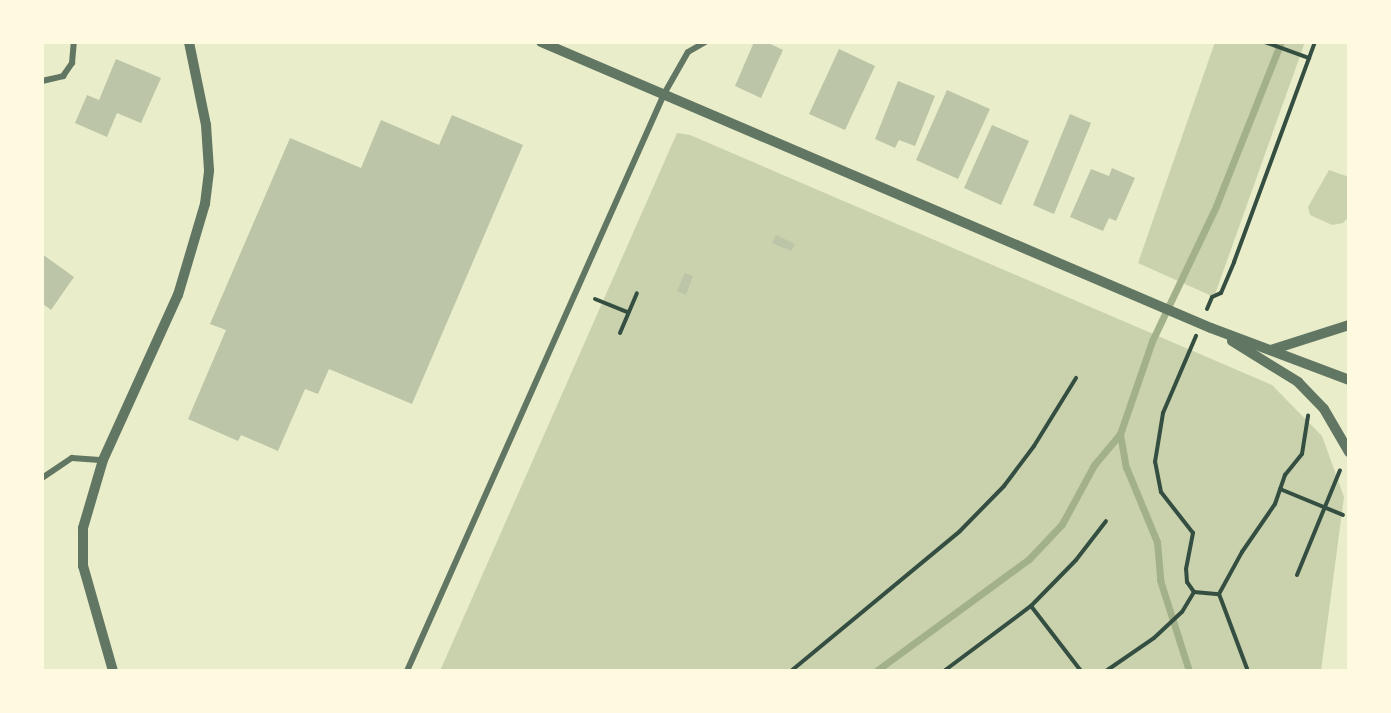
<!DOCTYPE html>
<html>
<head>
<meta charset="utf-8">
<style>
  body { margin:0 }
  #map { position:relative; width:1391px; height:713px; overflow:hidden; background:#e9edc9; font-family:"Public Sans",sans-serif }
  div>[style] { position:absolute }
  .green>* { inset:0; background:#cad2ad }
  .stream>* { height:7px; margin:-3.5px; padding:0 3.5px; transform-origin:3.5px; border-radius:3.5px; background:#a3b18a }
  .building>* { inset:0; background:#bcc5a7 }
  .path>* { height:4px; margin:-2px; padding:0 2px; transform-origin:2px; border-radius:2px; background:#344e41 }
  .minor>* { height:6px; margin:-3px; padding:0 3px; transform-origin:3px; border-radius:3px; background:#617663 }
  .tertiary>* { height:10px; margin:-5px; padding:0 5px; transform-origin:5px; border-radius:5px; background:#617663 }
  span { translate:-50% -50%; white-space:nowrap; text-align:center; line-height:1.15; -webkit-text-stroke:6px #fefae0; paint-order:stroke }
  .frame { position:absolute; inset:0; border:44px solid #fefae0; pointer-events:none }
</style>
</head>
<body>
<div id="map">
  <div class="green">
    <div style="clip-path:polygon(1215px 42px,1305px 42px,1214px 297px,1138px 263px)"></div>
    <div style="clip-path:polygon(677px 133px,690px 135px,1272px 385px,1322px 436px,1344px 497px,1321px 671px,440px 671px)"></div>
    <div style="clip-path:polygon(1329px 170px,1349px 177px,1349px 217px,1343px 223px,1332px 225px,1310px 215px,1308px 207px)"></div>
  </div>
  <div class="stream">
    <div style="left:1120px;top:434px;width:34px;rotate:80deg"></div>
    <div style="left:1126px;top:467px;width:81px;rotate:67.5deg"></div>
    <div style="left:1157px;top:542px;width:38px;rotate:85deg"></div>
    <div style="left:1160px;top:580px;width:96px;rotate:72.3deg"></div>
    <div style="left:876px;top:671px;width:190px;rotate:-36.2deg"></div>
    <div style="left:1029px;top:559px;width:48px;rotate:-46.7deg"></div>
    <div style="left:1062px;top:524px;width:67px;rotate:-61.5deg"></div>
    <div style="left:1094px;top:465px;width:40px;rotate:-50deg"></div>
    <div style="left:1120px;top:434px;width:98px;rotate:-71deg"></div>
    <div style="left:1152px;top:341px;width:149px;rotate:-64.6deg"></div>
    <div style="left:1216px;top:206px;width:176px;rotate:-68.4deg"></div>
  </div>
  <div class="building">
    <div style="clip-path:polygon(754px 42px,766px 42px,783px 50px,761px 98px,735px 86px)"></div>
    <div style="clip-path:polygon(839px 49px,875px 66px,845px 130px,809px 114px)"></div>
    <div style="clip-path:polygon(116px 59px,161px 78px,141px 123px,117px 113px,107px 137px,75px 123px,87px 95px,99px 100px)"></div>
    <div style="clip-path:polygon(898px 81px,935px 96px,915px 146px,899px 140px,895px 148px,875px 139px)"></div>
    <div style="clip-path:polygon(947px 90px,990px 109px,958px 179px,916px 160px)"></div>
    <div style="clip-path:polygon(1070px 114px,1091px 123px,1054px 214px,1033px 205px)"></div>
    <div style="clip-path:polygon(452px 115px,523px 145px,412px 404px,329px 369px,318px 394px,305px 389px,278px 451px,241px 435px,238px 441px,188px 419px,226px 330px,210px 324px,290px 138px,361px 168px,381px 120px,439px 145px)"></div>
    <div style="clip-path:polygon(992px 125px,1029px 141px,1001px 205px,964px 188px)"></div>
    <div style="clip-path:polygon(1112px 168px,1135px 178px,1116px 221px,1109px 218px,1103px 231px,1070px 217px,1091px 169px,1109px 176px)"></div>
    <div style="clip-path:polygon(776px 235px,795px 244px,791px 251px,772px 243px)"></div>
    <div style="clip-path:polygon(42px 254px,74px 277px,51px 310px,42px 303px)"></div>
    <div style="clip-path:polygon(685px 273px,693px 276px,686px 295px,677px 291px)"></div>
  </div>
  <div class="path">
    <div style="left:1265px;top:42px;width:47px;rotate:20deg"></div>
    <div style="left:595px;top:299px;width:35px;rotate:22deg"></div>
    <div style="left:1207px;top:309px;width:13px;rotate:-67deg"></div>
    <div style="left:1212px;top:297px;width:10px;rotate:-24deg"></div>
    <div style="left:1221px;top:293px;width:34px;rotate:-67deg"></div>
    <div style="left:1234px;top:262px;width:234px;rotate:-69.8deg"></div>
    <div style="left:620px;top:333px;width:43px;rotate:-67deg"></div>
    <div style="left:1280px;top:489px;width:68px;rotate:22.4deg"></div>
    <div style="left:1297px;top:575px;width:113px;rotate:-67.7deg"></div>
    <div style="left:1194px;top:592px;width:12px;rotate:-125deg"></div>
    <div style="left:1187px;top:582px;width:13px;rotate:-94deg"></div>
    <div style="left:1186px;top:569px;width:37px;rotate:-79deg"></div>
    <div style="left:1193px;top:533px;width:52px;rotate:-128deg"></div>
    <div style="left:1161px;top:492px;width:31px;rotate:-101deg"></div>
    <div style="left:1155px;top:462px;width:50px;rotate:-80.7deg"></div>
    <div style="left:1163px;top:413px;width:84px;rotate:-66.8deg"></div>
    <div style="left:1219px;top:594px;width:82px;rotate:69.4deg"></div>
    <div style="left:1031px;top:606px;width:82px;rotate:52.4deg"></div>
    <div style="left:791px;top:671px;width:219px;rotate:-39.6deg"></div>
    <div style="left:960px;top:531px;width:63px;rotate:-45.6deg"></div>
    <div style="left:1004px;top:486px;width:50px;rotate:-53.1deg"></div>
    <div style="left:1034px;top:446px;width:80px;rotate:-58.3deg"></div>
    <div style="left:944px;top:671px;width:109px;rotate:-36.8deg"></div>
    <div style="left:1031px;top:606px;width:64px;rotate:-45.6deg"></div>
    <div style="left:1076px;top:560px;width:49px;rotate:-52.4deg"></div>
    <div style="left:1106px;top:671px;width:58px;rotate:-34.5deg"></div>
    <div style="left:1154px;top:638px;width:38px;rotate:-43deg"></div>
    <div style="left:1182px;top:612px;width:23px;rotate:-59deg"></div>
    <div style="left:1194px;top:592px;width:25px;rotate:5deg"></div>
    <div style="left:1219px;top:594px;width:48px;rotate:-61.3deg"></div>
    <div style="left:1242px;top:552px;width:58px;rotate:-55.5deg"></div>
    <div style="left:1275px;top:504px;width:31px;rotate:-71deg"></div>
    <div style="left:1285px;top:475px;width:27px;rotate:-51deg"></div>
    <div style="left:1302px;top:454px;width:39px;rotate:-81deg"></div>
  </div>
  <div class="minor">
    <div style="left:42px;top:81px;width:22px;rotate:-13deg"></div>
    <div style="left:63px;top:76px;width:16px;rotate:-55deg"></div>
    <div style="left:72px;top:63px;width:21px;rotate:-85deg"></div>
    <div style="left:42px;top:478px;width:36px;rotate:-34deg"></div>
    <div style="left:72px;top:458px;width:31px;rotate:4deg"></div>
    <div style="left:407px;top:671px;width:632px;rotate:-65.99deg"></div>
    <div style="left:664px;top:94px;width:48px;rotate:-60.3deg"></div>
    <div style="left:688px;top:52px;width:20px;rotate:-30deg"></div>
  </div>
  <div class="tertiary">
    <div style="left:541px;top:42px;width:728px;rotate:23.12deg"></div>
    <div style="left:1211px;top:328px;width:147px;rotate:20.6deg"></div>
    <div style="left:1232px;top:341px;width:78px;rotate:31.8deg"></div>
    <div style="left:1298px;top:382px;width:37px;rotate:46deg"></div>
    <div style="left:1324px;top:409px;width:50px;rotate:59.8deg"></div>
    <div style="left:1271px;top:350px;width:82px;rotate:-17.8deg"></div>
    <div style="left:113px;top:671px;width:109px;rotate:-105.9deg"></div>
    <div style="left:83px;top:566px;width:38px;rotate:-90deg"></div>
    <div style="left:83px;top:528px;width:71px;rotate:-73.6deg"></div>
    <div style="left:103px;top:460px;width:181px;rotate:-65.6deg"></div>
    <div style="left:178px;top:295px;width:95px;rotate:-73.5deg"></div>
    <div style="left:205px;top:204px;width:34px;rotate:-83deg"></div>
    <div style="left:209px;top:170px;width:45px;rotate:-93.8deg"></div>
    <div style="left:206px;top:125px;width:85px;rotate:-101.6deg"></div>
  </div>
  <div class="frame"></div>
</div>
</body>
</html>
